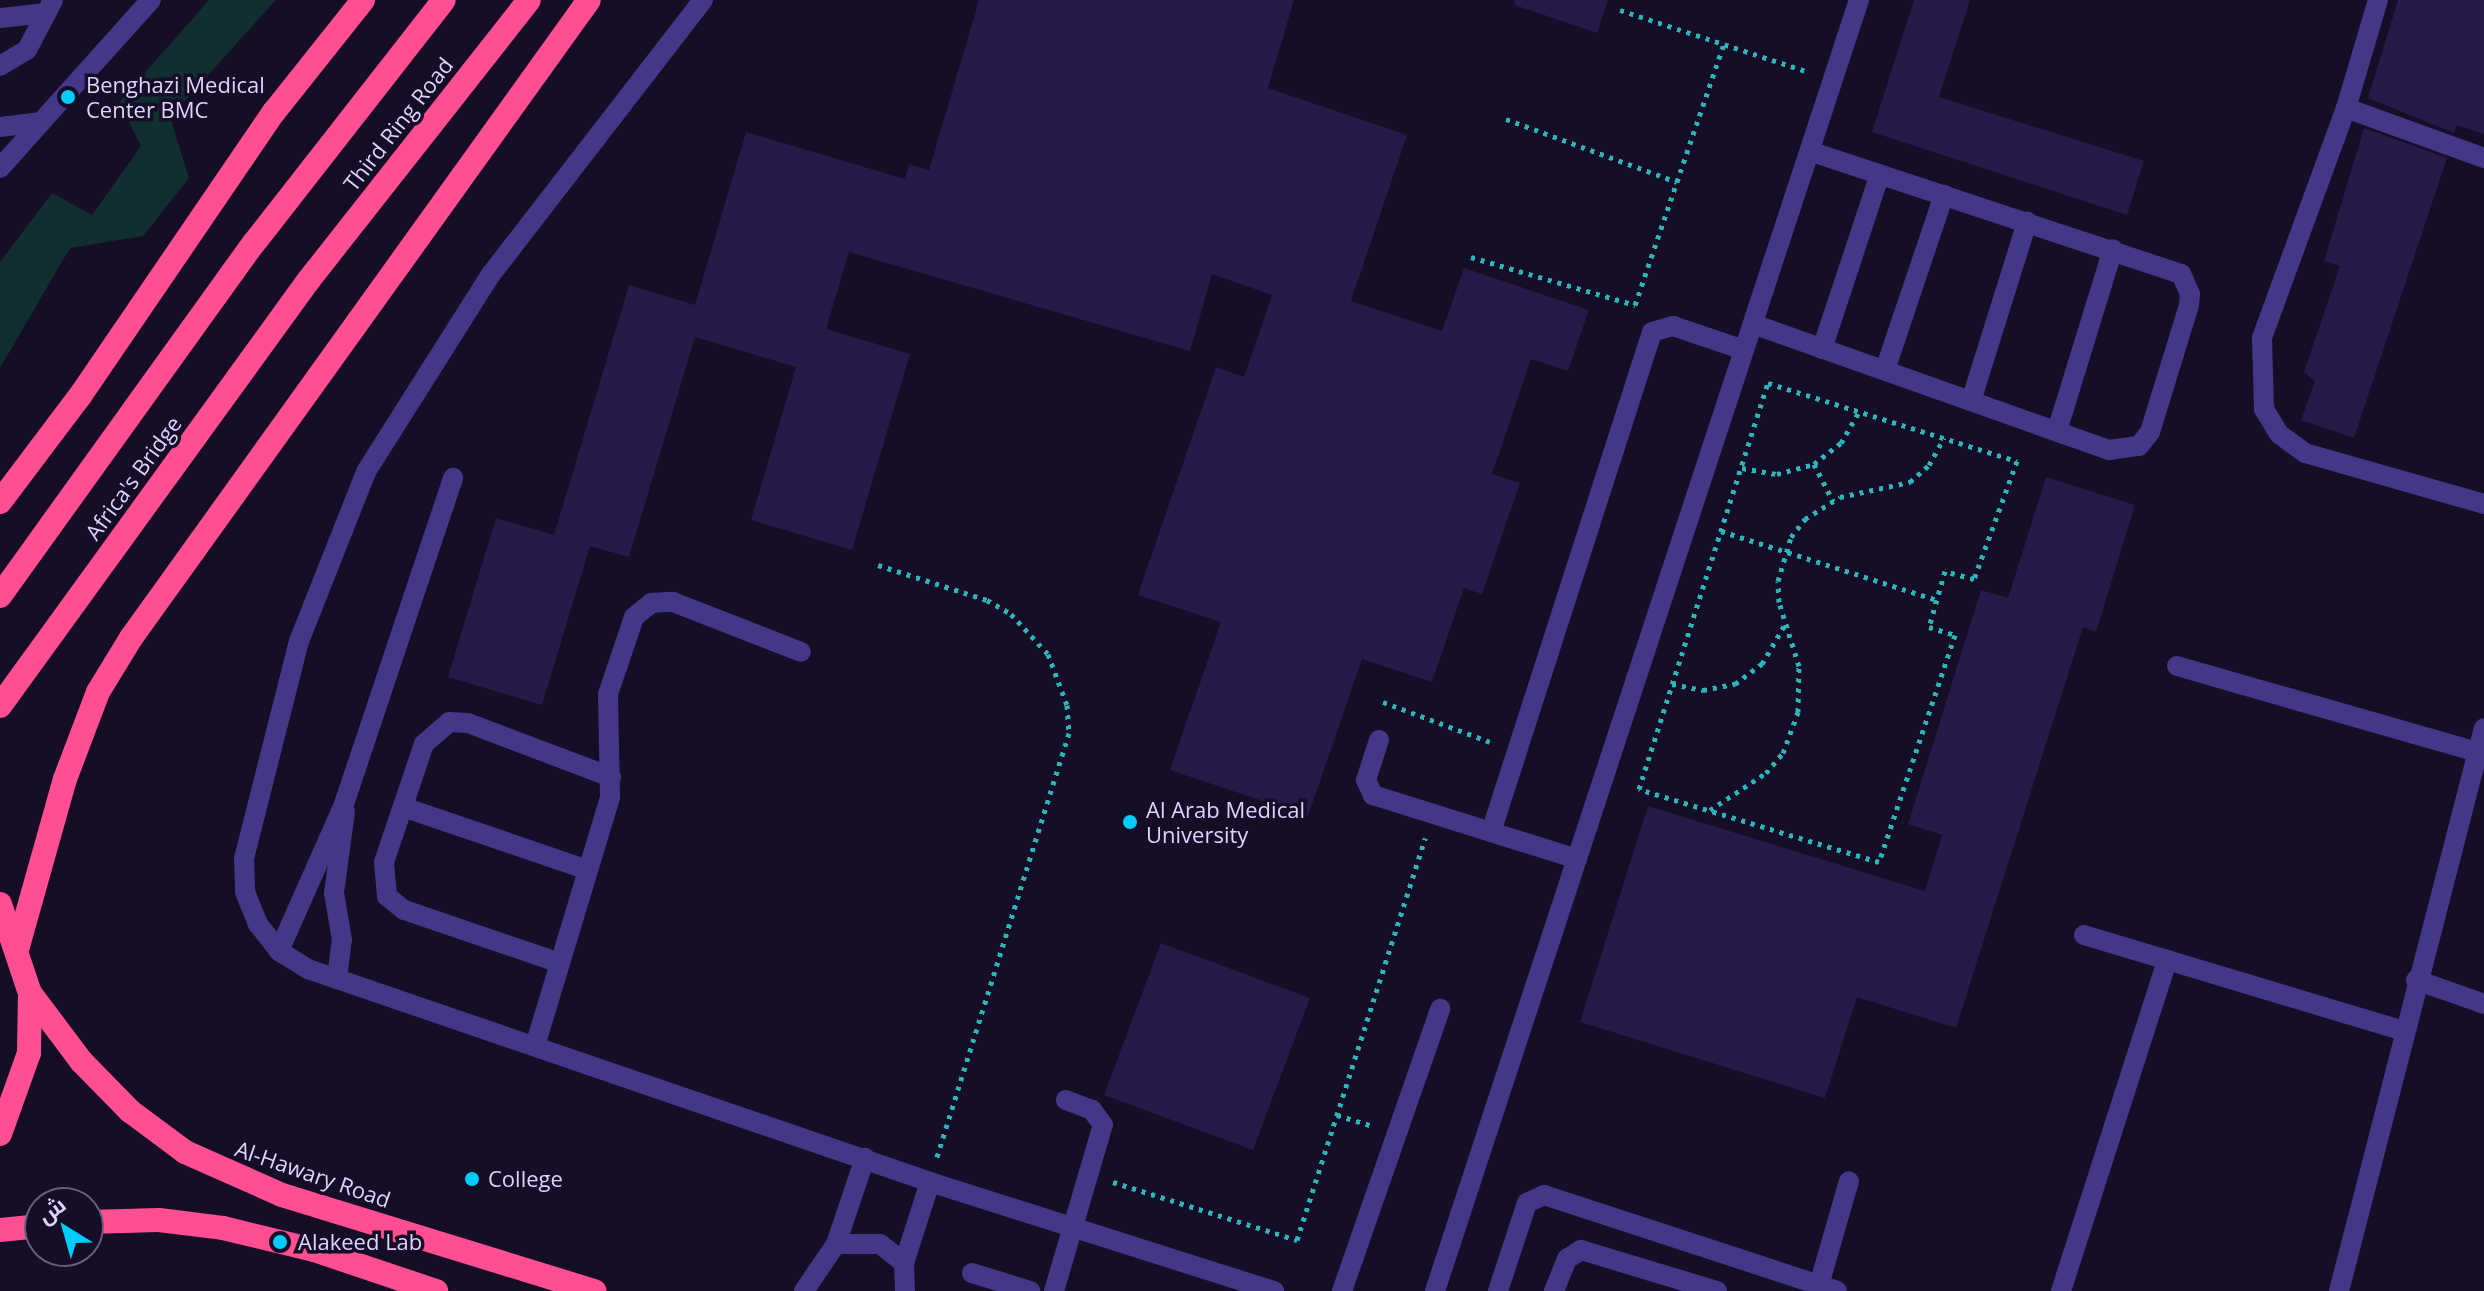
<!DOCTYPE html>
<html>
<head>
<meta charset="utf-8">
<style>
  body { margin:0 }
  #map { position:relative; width:2484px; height:1291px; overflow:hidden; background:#150e26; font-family:"Open Sans",Cairo,sans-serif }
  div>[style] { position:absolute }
  .green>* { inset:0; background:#112e30 }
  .building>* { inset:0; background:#271948 }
  .path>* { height:5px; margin-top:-2.5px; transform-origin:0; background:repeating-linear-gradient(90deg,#2bb6bc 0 4px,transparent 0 10px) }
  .minor>* { height:20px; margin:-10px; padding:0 10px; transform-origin:10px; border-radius:10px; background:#423887 }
  .highway>* { height:24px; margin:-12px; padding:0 12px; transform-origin:12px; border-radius:12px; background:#ff4e92 }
  .dots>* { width:22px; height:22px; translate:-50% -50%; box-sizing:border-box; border:4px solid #150e26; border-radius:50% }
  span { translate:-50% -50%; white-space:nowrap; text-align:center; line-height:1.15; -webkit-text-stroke:7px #150e26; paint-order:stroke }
  .poi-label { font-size:22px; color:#ddd3ff }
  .left { translate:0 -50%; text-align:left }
  .street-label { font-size:22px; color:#ddd3ff }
  .north { position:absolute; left:24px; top:1187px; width:80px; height:80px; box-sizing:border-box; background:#150e26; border:2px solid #655d7d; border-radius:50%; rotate:323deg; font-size:22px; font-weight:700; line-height:32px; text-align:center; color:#ddd3ff }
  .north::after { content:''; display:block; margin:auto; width:28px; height:36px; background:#00ccfe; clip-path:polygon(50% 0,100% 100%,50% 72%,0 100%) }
</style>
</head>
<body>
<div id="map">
  <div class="green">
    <div style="clip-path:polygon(209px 0,276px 0,170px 117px,189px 178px,143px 236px,70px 248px,0 368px,0 262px,52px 193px,92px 215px,141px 146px,119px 102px)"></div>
  </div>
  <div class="building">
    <div style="clip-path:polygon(979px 0,1294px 0,1268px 88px,1407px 135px,1351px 301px,1442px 331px,1464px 268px,1589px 310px,1568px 371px,1531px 359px,1492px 474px,1520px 483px,1482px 594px,1464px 588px,1432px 682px,1362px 659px,1308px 816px,1170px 770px,1221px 622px,1138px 595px,1216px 367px,1244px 377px,1272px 295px,1212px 274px,1190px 351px,849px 252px,826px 329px,910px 354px,852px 550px,751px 520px,796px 367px,695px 337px,629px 557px,590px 546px,542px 705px,448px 677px,496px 518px,554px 535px,629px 285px,695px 305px,746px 132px,905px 179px,909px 164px,929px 170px)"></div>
    <div style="clip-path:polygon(1515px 0,1608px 0,1597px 33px,1514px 5px)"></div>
    <div style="clip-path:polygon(1914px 0,1970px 0,1939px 97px,2144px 161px,2127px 215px,1872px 132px)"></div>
    <div style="clip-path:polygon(2398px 0,2484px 0,2484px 134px,2457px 125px,2454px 133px,2368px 98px)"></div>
    <div style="clip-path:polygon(2364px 128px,2447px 158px,2354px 438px,2301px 420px,2315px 381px,2304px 372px,2340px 266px,2324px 261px)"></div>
    <div style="clip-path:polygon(2046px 477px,2135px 505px,2096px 632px,2083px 627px,1956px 1028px,1857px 997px,1825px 1098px,1580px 1022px,1648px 806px,1925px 891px,1942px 835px,1908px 824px,1981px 590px,2008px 598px)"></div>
    <div style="clip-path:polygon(1161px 943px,1310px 998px,1253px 1150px,1104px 1095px)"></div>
  </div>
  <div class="path">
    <div style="left:1620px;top:10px;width:199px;rotate:18.2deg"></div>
    <div style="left:1506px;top:119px;width:182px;rotate:20.2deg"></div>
    <div style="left:1471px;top:257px;width:171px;rotate:16.3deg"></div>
    <div style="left:1635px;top:305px;width:276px;rotate:-71.2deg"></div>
    <div style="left:1768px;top:383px;width:261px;rotate:17.4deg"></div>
    <div style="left:2017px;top:461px;width:126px;rotate:110deg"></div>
    <div style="left:1974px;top:579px;width:30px;rotate:-165deg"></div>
    <div style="left:1945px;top:571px;width:58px;rotate:105.9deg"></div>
    <div style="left:1929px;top:627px;width:27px;rotate:17deg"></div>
    <div style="left:1955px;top:635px;width:239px;rotate:108.5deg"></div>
    <div style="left:1879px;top:862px;width:251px;rotate:-163.1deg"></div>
    <div style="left:1639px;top:789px;width:426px;rotate:-72.4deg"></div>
    <div style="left:1814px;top:464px;width:42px;rotate:62.8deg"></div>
    <div style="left:1742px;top:468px;width:36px;rotate:10deg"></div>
    <div style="left:1777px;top:474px;width:38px;rotate:-15deg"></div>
    <div style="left:1814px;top:464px;width:34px;rotate:-38deg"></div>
    <div style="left:1841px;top:443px;width:36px;rotate:-60deg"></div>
    <div style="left:1721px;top:531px;width:227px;rotate:17.7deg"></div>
    <div style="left:878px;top:565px;width:114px;rotate:17.8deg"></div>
    <div style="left:987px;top:600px;width:28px;rotate:30deg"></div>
    <div style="left:1011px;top:614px;width:54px;rotate:47.2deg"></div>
    <div style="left:1048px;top:654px;width:54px;rotate:69.6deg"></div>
    <div style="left:1067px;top:705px;width:28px;rotate:86deg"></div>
    <div style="left:1069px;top:733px;width:445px;rotate:107.3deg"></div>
    <div style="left:1672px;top:684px;width:32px;rotate:11deg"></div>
    <div style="left:1703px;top:690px;width:33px;rotate:-11deg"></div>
    <div style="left:1735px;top:684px;width:34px;rotate:-37deg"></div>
    <div style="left:1762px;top:664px;width:44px;rotate:-59.9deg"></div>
    <div style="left:1383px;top:702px;width:117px;rotate:20.4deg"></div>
    <div style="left:1710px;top:810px;width:67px;rotate:-33.5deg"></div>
    <div style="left:1766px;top:773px;width:26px;rotate:-50deg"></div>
    <div style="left:1783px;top:753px;width:44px;rotate:-69.9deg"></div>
    <div style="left:1798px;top:712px;width:46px;rotate:-88.8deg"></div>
    <div style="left:1799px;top:666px;width:67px;rotate:-107.4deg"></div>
    <div style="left:1779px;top:602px;width:21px;rotate:-93deg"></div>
    <div style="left:1778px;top:581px;width:46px;rotate:-73.5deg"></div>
    <div style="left:1791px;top:537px;width:23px;rotate:-52deg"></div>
    <div style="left:1805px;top:519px;width:41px;rotate:-32.2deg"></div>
    <div style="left:1840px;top:497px;width:72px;rotate:-12.1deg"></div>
    <div style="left:1910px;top:482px;width:25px;rotate:-42deg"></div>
    <div style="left:1929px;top:465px;width:31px;rotate:-61deg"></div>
    <div style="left:1337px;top:1115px;width:38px;rotate:17deg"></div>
    <div style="left:1113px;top:1182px;width:193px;rotate:17.5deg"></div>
    <div style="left:1297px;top:1240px;width:422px;rotate:-72.3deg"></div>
  </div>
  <div class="minor">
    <div style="left:703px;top:0;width:346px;rotate:127.7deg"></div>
    <div style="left:491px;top:274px;width:234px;rotate:122.3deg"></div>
    <div style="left:366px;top:472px;width:182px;rotate:111.6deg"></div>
    <div style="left:299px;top:641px;width:224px;rotate:104.2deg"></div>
    <div style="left:244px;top:858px;width:34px;rotate:88deg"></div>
    <div style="left:245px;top:892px;width:35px;rotate:68deg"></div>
    <div style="left:258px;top:924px;width:34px;rotate:52deg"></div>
    <div style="left:279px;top:951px;width:34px;rotate:32deg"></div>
    <div style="left:308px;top:969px;width:657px;rotate:18.9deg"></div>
    <div style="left:930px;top:1182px;width:361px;rotate:17.6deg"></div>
    <div style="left:2378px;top:0;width:113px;rotate:106.5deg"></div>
    <div style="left:2346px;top:108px;width:245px;rotate:110.1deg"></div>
    <div style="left:2262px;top:338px;width:71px;rotate:88.4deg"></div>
    <div style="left:2264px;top:409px;width:29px;rotate:59deg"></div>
    <div style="left:2279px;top:434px;width:32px;rotate:36deg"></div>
    <div style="left:2305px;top:453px;width:186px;rotate:15.9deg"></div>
    <div style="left:0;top:18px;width:47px;rotate:-6.1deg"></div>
    <div style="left:0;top:66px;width:31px;rotate:-31deg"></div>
    <div style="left:27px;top:50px;width:56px;rotate:-62.5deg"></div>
    <div style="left:2346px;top:108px;width:147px;rotate:19.9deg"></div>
    <div style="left:0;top:127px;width:41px;rotate:-7deg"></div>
    <div style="left:0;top:168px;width:226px;rotate:-48.1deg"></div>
    <div style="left:1753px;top:324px;width:378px;rotate:19.5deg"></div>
    <div style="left:2109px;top:450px;width:30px;rotate:-8deg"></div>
    <div style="left:2139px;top:446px;width:18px;rotate:-52deg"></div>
    <div style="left:2150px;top:432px;width:133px;rotate:-72.9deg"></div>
    <div style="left:2189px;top:305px;width:11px;rotate:-85deg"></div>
    <div style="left:2190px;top:294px;width:22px;rotate:-114deg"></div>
    <div style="left:2181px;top:274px;width:391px;rotate:-161.7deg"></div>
    <div style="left:1822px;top:349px;width:184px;rotate:-71.7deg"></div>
    <div style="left:1885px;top:370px;width:185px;rotate:-71.4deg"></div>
    <div style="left:1971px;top:401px;width:188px;rotate:-72.6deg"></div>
    <div style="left:2057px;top:431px;width:190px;rotate:-72.9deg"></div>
    <div style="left:2177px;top:666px;width:311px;rotate:16deg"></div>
    <div style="left:1379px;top:740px;width:42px;rotate:108deg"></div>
    <div style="left:1366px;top:780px;width:17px;rotate:65deg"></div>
    <div style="left:1373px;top:795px;width:214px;rotate:17.4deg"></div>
    <div style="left:403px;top:807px;width:195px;rotate:18.8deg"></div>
    <div style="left:1491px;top:832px;width:525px;rotate:-72.15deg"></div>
    <div style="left:1652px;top:332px;width:22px;rotate:-16deg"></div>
    <div style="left:1673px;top:326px;width:75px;rotate:18.7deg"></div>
    <div style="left:2084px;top:935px;width:333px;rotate:16.7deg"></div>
    <div style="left:279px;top:951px;width:161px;rotate:-66.1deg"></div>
    <div style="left:344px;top:804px;width:344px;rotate:-71.5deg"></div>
    <div style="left:560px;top:963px;width:165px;rotate:-161.2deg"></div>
    <div style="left:404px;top:910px;width:22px;rotate:-141deg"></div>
    <div style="left:387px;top:896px;width:34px;rotate:-95deg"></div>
    <div style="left:384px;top:862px;width:125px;rotate:-71.3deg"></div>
    <div style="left:424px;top:744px;width:33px;rotate:-41deg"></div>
    <div style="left:449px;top:722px;width:19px;rotate:3deg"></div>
    <div style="left:468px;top:723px;width:153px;rotate:20.7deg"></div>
    <div style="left:337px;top:979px;width:39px;rotate:-83deg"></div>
    <div style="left:342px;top:940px;width:48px;rotate:-99.7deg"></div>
    <div style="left:334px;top:893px;width:82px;rotate:-82.3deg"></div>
    <div style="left:2416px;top:980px;width:72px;rotate:19.4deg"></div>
    <div style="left:535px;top:1046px;width:260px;rotate:-73.2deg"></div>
    <div style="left:610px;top:797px;width:103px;rotate:-91.1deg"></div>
    <div style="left:608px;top:694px;width:81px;rotate:-71.3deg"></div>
    <div style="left:634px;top:617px;width:22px;rotate:-39deg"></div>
    <div style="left:651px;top:603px;width:22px;rotate:-3deg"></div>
    <div style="left:673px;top:602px;width:137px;rotate:21.3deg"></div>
    <div style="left:836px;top:1244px;width:44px"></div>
    <div style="left:880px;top:1244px;width:31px;rotate:38deg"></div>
    <div style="left:972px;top:1273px;width:61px;rotate:17.2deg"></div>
    <div style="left:1819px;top:1285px;width:108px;rotate:-73.9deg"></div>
    <div style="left:804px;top:1291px;width:57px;rotate:-55.8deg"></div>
    <div style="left:836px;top:1244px;width:91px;rotate:-71.4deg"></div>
    <div style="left:905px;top:1291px;width:28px;rotate:-92deg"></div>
    <div style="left:904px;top:1263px;width:85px;rotate:-72.2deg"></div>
    <div style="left:1054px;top:1291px;width:173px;rotate:-73.6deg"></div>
    <div style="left:1103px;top:1125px;width:19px;rotate:-126deg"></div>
    <div style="left:1092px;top:1110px;width:28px;rotate:-159deg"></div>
    <div style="left:1342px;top:1291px;width:299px;rotate:-70.8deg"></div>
    <div style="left:1435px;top:1291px;width:1359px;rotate:-71.82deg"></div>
    <div style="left:1498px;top:1291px;width:93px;rotate:-71.8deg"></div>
    <div style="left:1527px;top:1203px;width:19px;rotate:-25deg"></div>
    <div style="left:1544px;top:1195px;width:308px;rotate:18.1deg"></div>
    <div style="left:1554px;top:1291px;width:35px;rotate:-68deg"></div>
    <div style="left:1567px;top:1259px;width:17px;rotate:-33deg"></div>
    <div style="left:1581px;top:1250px;width:142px;rotate:16.8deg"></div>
    <div style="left:2061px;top:1291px;width:348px;rotate:-72.2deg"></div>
    <div style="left:2339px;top:1291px;width:581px;rotate:-75.56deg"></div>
  </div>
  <div class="highway">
    <div style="left:0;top:502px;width:133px;rotate:-53deg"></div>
    <div style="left:80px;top:396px;width:344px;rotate:-55.7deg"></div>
    <div style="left:274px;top:112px;width:143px;rotate:-51.5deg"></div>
    <div style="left:0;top:596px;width:435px;rotate:-54.3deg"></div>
    <div style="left:254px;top:243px;width:308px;rotate:-52deg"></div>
    <div style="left:0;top:706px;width:525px;rotate:-54.07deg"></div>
    <div style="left:308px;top:281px;width:357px;rotate:-51.8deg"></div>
    <div style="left:0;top:904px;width:94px;rotate:71.4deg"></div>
    <div style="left:30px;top:993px;width:60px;rotate:91deg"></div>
    <div style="left:29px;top:1053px;width:86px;rotate:109.7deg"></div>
    <div style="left:18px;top:946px;width:173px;rotate:-74.3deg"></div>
    <div style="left:65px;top:779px;width:93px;rotate:-69.2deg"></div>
    <div style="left:98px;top:692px;width:63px;rotate:-58.6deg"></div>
    <div style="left:131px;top:638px;width:785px;rotate:-54.33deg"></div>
    <div style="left:30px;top:993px;width:85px;rotate:53.1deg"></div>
    <div style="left:81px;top:1061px;width:70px;rotate:45.6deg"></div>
    <div style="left:130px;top:1111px;width:69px;rotate:36.7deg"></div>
    <div style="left:185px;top:1152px;width:106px;rotate:23.9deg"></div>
    <div style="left:282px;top:1195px;width:327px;rotate:17.1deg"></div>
    <div style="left:88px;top:1222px;width:71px;rotate:-1.6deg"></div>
    <div style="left:159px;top:1220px;width:64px;rotate:7.1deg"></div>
    <div style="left:223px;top:1228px;width:94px;rotate:13.6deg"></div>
    <div style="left:314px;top:1250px;width:129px;rotate:18.6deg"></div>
    <div style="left:0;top:1230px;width:40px;rotate:-5.7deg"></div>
  </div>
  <div class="dots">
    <div style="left:68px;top:97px;background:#00ccfe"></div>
    <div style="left:1130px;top:822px;background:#00ccfe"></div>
    <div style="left:472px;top:1179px;background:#00ccfe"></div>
    <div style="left:280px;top:1242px;background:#00ccfe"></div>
  </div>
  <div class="poi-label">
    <span class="left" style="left:86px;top:97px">Benghazi Medical<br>Center BMC</span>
    <span class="left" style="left:1146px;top:822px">Al Arab Medical<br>University</span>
    <span class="left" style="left:488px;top:1179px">College</span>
    <span class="left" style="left:298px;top:1242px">Alakeed Lab</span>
  </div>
  <div class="street-label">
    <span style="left:398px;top:124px;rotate:-52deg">Third Ring Road</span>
    <span style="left:133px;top:478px;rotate:-54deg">Africa's Bridge</span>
    <span style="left:313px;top:1174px;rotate:19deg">Al-Hawary Road</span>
  </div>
  <div class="north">ش</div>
</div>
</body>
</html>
